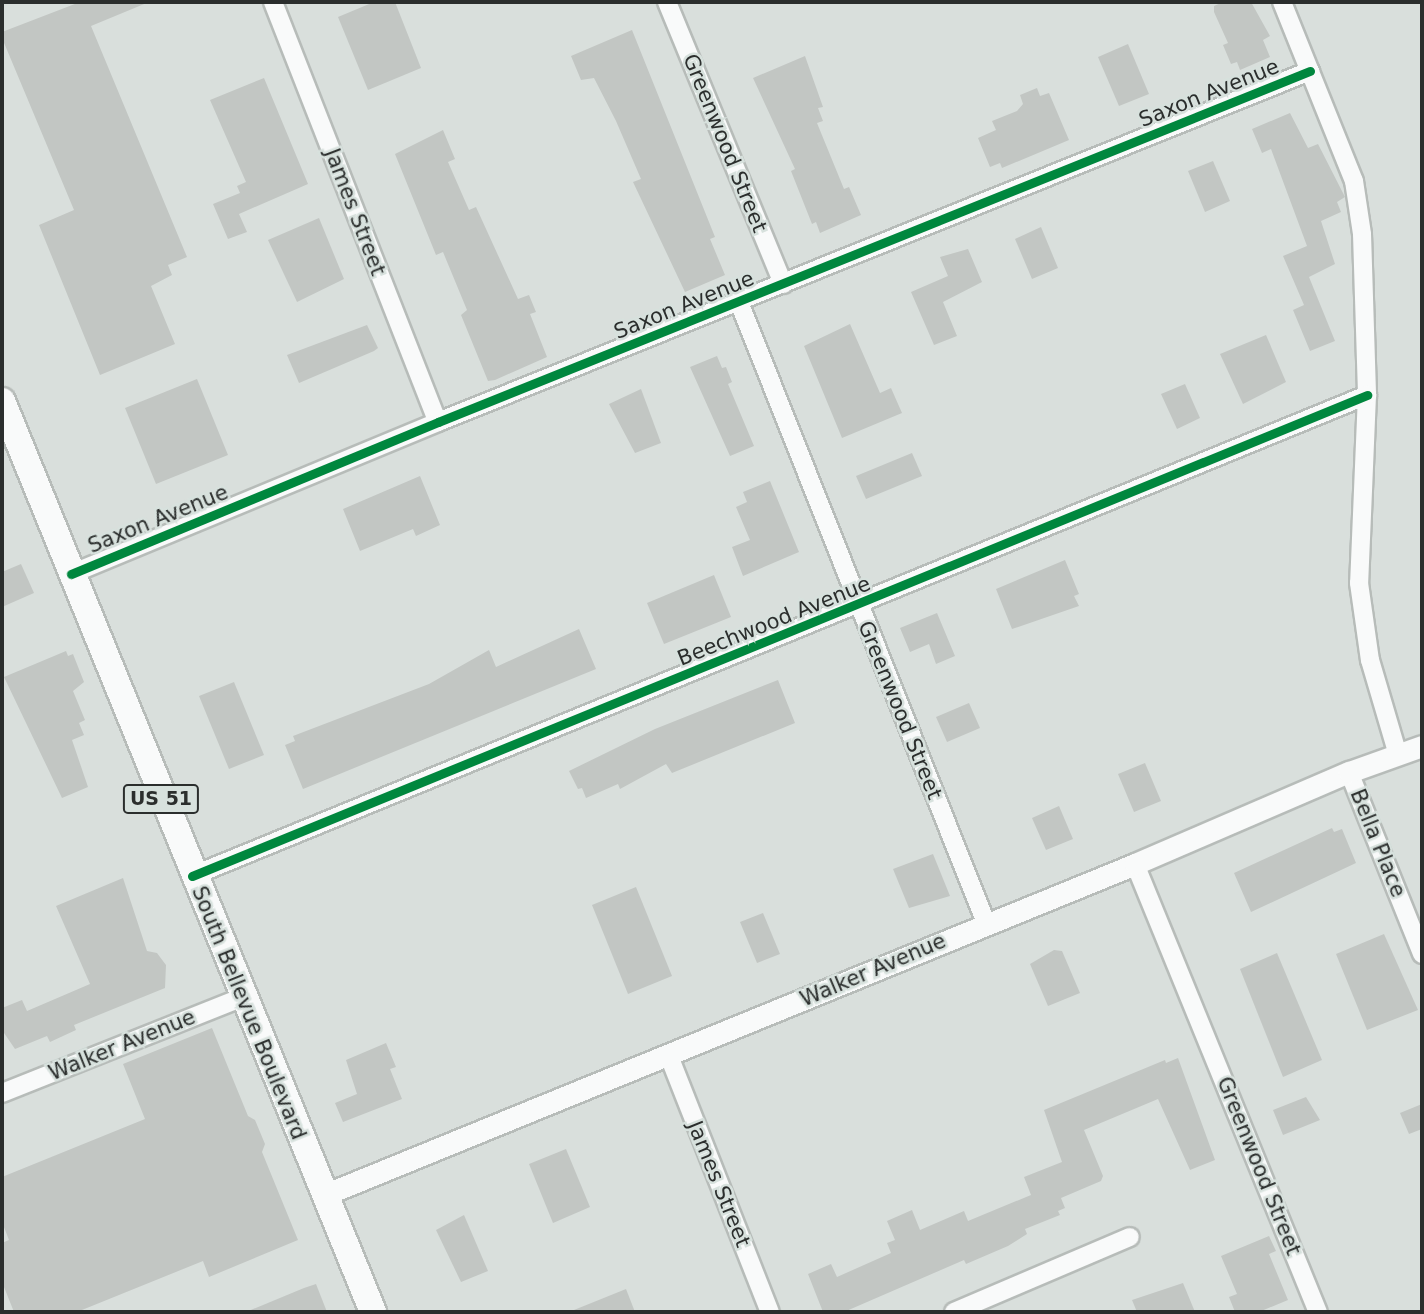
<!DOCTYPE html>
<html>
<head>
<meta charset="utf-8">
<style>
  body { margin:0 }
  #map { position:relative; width:1424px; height:1314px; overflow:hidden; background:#d9dfdc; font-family:"DejaVu Sans",sans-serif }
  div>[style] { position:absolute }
  .building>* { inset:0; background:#c2c6c3 }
  .roads { filter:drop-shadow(2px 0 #b7bcb9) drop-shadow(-2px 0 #b7bcb9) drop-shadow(0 2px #b7bcb9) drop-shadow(0 -2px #b7bcb9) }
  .minor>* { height:18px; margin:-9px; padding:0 9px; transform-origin:9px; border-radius:9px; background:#f9fafa }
  .tertiary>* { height:21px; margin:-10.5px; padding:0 10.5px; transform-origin:10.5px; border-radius:10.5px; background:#f9fafa }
  .primary>* { height:26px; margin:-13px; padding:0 13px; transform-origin:13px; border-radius:13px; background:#f9fafa }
  .cycleway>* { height:9px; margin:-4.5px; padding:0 4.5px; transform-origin:4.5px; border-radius:4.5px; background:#00873e }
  span { translate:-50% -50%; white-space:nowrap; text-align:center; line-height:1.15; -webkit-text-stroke:5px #d7e1dd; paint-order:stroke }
  .shield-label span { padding:2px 5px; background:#d7e1dd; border:2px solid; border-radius:5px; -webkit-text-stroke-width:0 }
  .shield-label { font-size:19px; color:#2b2e2d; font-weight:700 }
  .street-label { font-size:21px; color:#2b2e2d }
  .frame { position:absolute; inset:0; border:4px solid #2b2e2d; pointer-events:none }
</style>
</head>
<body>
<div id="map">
  <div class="building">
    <div style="clip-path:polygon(80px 2px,149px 2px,91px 26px,187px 257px,168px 265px,172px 275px,151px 286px,175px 344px,100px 375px,39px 225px,74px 210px,2px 38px,2px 32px)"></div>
    <div style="clip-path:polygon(374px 2px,395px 2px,421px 68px,368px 90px,338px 17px)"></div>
    <div style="clip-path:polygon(1223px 2px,1251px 2px,1270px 36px,1263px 40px,1270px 57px,1240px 70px,1237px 62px,1231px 64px,1223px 45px,1228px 43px,1214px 12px,1214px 6px)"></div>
    <div style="clip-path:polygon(632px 30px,715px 237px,710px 239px,725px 275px,685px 292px,633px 182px,641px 179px,616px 121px,594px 78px,581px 80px,571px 56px)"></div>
    <div style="clip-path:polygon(1128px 44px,1149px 94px,1119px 106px,1098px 57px)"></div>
    <div style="clip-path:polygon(805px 56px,823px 107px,818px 108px,823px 121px,817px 123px,844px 189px,849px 187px,861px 215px,820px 233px,816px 222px,812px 224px,791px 171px,795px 169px,753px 78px)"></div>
    <div style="clip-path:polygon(264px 78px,308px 184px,239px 214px,247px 232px,228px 239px,213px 204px,240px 193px,237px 186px,246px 182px,210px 100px)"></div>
    <div style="clip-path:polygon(1037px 88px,1040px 96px,1049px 93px,1069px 140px,1002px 168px,1000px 163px,990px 167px,978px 138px,996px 130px,992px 121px,1017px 111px,1023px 104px,1020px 95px)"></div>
    <div style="clip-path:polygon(1290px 113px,1308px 148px,1318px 144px,1345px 197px,1337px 202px,1341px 212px,1321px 221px,1335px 264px,1309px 277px,1335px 341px,1310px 351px,1293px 310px,1304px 305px,1283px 256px,1307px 246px,1271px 149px,1262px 153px,1252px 129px)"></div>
    <div style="clip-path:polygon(443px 130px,455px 159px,448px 162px,469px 210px,476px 207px,518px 299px,529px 295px,536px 312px,530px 314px,547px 357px,495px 380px,488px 381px,461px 315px,467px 310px,443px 252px,436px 255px,395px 154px)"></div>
    <div style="clip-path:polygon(1213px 161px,1230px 201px,1205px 212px,1188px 171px)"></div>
    <div style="clip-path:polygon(319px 218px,344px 279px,297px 302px,268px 240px)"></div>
    <div style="clip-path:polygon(1041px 227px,1058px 268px,1032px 279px,1015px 239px)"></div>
    <div style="clip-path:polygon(968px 249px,982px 282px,943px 302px,957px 336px,934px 345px,911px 292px,948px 276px,940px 257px)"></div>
    <div style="clip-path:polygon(850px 324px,880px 393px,891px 388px,902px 413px,842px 438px,804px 346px)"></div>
    <div style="clip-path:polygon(367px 325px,378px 348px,374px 351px,299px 383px,287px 355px)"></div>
    <div style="clip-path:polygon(1266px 335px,1286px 382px,1243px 404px,1220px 354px)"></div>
    <div style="clip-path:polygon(717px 356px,722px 368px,726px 367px,732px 382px,728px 384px,754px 446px,730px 456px,690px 367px)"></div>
    <div style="clip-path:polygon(197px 379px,228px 455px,156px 484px,125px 408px)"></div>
    <div style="clip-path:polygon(1185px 384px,1200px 418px,1177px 429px,1161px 394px)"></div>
    <div style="clip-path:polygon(641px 389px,661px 443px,635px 453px,609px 404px)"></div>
    <div style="clip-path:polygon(912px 453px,922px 476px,866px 499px,856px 476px)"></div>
    <div style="clip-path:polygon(420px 476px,440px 525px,416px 536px,413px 529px,360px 551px,343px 509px)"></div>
    <div style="clip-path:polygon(770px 481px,799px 552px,743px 576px,732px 547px,750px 540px,736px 507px,747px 502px,743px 492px)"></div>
    <div style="clip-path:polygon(1065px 560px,1079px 594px,1074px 596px,1079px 606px,1012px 629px,996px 589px)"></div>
    <div style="clip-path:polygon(21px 564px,34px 593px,2px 607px,2px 572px)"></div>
    <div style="clip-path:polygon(714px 575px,731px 617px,664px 644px,647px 603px)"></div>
    <div style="clip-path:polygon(937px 613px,955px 656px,936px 664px,929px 644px,910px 652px,900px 628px)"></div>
    <div style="clip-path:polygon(579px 629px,596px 669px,303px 789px,285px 745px,295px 741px,293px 736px,429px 684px,489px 650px,496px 667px)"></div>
    <div style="clip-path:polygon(66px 651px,68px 656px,73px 654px,84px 682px,73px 691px,85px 720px,79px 723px,84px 735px,72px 740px,88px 787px,62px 798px,4px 677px)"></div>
    <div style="clip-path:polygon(778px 680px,795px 723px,672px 773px,666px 764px,620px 789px,618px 784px,586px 798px,582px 788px,578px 789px,569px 771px,655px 729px)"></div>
    <div style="clip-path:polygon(234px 682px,264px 755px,229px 769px,199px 696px)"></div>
    <div style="clip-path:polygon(969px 703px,980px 728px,947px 742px,936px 717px)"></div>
    <div style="clip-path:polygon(1145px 763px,1161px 801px,1134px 812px,1118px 774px)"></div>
    <div style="clip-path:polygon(1059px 806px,1073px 839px,1046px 850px,1032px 818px)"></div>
    <div style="clip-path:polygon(1332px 828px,1334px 832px,1342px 829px,1356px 863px,1251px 912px,1234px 873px)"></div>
    <div style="clip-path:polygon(933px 854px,950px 896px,909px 908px,893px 869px)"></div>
    <div style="clip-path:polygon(123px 878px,147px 951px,157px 953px,166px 965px,165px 988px,74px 1025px,76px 1030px,50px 1042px,47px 1036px,15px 1049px,2px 1030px,2px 1008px,22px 1000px,27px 1011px,90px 984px,56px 906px)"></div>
    <div style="clip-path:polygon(636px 887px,672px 976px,628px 994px,592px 905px)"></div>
    <div style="clip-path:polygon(763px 913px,780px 954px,757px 963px,740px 922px)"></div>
    <div style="clip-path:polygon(1384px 934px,1418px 1010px,1367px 1030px,1336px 954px)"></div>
    <div style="clip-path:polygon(1054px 950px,1062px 951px,1080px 993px,1048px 1006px,1030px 964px)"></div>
    <div style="clip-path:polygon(1277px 953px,1322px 1060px,1283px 1077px,1240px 969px)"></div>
    <div style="clip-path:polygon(212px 1028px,248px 1116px,255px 1120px,265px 1144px,262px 1152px,298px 1240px,209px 1277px,203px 1261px,77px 1312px,14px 1312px,2px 1282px,2px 1243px,9px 1240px,2px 1222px,2px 1177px,145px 1119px,123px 1064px)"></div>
    <div style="clip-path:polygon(386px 1043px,396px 1067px,390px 1069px,402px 1099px,343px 1122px,335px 1103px,357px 1094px,346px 1060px)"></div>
    <div style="clip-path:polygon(1178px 1058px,1215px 1160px,1190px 1170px,1158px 1099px,1084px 1130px,1103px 1176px,1101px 1181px,1061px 1198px,1065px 1208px,1058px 1211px,1060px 1215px,1025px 1229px,1027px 1234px,1008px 1246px,966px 1264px,964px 1260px,844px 1312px,823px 1312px,808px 1274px,831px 1264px,837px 1277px,891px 1253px,887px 1243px,895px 1240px,887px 1221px,912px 1210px,920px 1230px,964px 1211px,968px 1221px,1031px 1195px,1024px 1177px,1062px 1162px,1044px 1110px,1165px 1060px,1166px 1063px)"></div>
    <div style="clip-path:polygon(1306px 1097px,1320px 1120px,1283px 1135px,1273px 1110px)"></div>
    <div style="clip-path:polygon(1422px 1104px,1422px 1129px,1409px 1134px,1400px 1113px)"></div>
    <div style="clip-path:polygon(566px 1149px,590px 1207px,553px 1223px,529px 1164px)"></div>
    <div style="clip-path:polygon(464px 1215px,488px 1271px,461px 1282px,436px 1230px)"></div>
    <div style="clip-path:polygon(1269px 1236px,1276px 1251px,1269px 1254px,1288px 1300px,1259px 1312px,1235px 1312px,1229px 1297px,1237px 1294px,1221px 1256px)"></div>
    <div style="clip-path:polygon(1183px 1283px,1195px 1312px,1137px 1312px,1132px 1300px)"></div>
    <div style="clip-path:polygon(316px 1284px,327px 1312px,246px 1312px,304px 1288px)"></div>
    <div style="clip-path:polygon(626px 1289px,635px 1312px,569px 1312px)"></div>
  </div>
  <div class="roads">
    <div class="minor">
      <div style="left:273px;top:2px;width:451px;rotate:68.6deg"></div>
      <div style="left:667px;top:2px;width:305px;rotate:67.6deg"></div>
      <div style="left:1282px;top:2px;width:193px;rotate:68.1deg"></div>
      <div style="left:1354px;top:181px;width:54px;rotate:81.4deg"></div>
      <div style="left:1362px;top:234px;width:161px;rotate:88.2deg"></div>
      <div style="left:1367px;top:395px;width:188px;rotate:92.4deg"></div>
      <div style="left:1359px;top:583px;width:78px;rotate:81.9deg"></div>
      <div style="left:1370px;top:660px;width:99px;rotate:73.6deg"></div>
      <div style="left:739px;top:302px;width:668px;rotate:68.31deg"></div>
      <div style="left:71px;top:574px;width:397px;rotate:-22.5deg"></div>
      <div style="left:438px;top:422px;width:940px;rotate:-21.93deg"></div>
      <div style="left:1349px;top:772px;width:196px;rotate:68.1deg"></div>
      <div style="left:1135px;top:864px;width:484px;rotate:67.8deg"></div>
      <div style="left:192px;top:876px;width:1270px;rotate:-22.26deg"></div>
      <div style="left:669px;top:1056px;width:275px;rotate:68.5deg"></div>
      <div style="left:2px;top:1093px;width:259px;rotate:-21.7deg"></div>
      <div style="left:954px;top:1312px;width:191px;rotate:-23.1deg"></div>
    </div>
    <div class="tertiary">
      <div style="left:324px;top:1195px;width:876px;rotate:-22.2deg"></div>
      <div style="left:1135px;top:864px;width:233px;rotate:-23.3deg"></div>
      <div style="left:1349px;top:772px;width:77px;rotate:-19.6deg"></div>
    </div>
    <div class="primary">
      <div style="left:2px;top:401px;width:984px;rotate:67.84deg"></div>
    </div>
  </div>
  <div class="cycleway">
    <div style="left:71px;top:574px;width:397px;rotate:-22.5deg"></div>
    <div style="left:438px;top:422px;width:940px;rotate:-21.93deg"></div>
    <div style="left:192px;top:876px;width:1270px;rotate:-22.26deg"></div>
  </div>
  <div class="shield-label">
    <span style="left:161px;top:799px">US 51</span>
  </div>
  <div class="street-label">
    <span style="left:1209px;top:93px;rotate:-22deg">Saxon Avenue</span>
    <span style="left:725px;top:143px;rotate:68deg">Greenwood Street</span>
    <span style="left:355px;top:212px;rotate:69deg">James Street</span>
    <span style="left:684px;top:305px;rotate:-22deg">Saxon Avenue</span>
    <span style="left:158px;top:519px;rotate:-22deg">Saxon Avenue</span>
    <span style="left:774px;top:621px;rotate:-22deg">Beechwood Avenue</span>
    <span style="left:900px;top:710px;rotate:68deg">Greenwood Street</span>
    <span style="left:1378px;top:843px;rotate:68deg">Bella Place</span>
    <span style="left:873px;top:970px;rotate:-23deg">Walker Avenue</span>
    <span style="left:249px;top:1013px;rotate:68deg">South Bellevue Boulevard</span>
    <span style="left:122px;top:1045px;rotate:-22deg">Walker Avenue</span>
    <span style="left:1259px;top:1166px;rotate:68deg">Greenwood Street</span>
    <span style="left:719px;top:1184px;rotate:68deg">James Street</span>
  </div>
  <div class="frame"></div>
</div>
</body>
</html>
